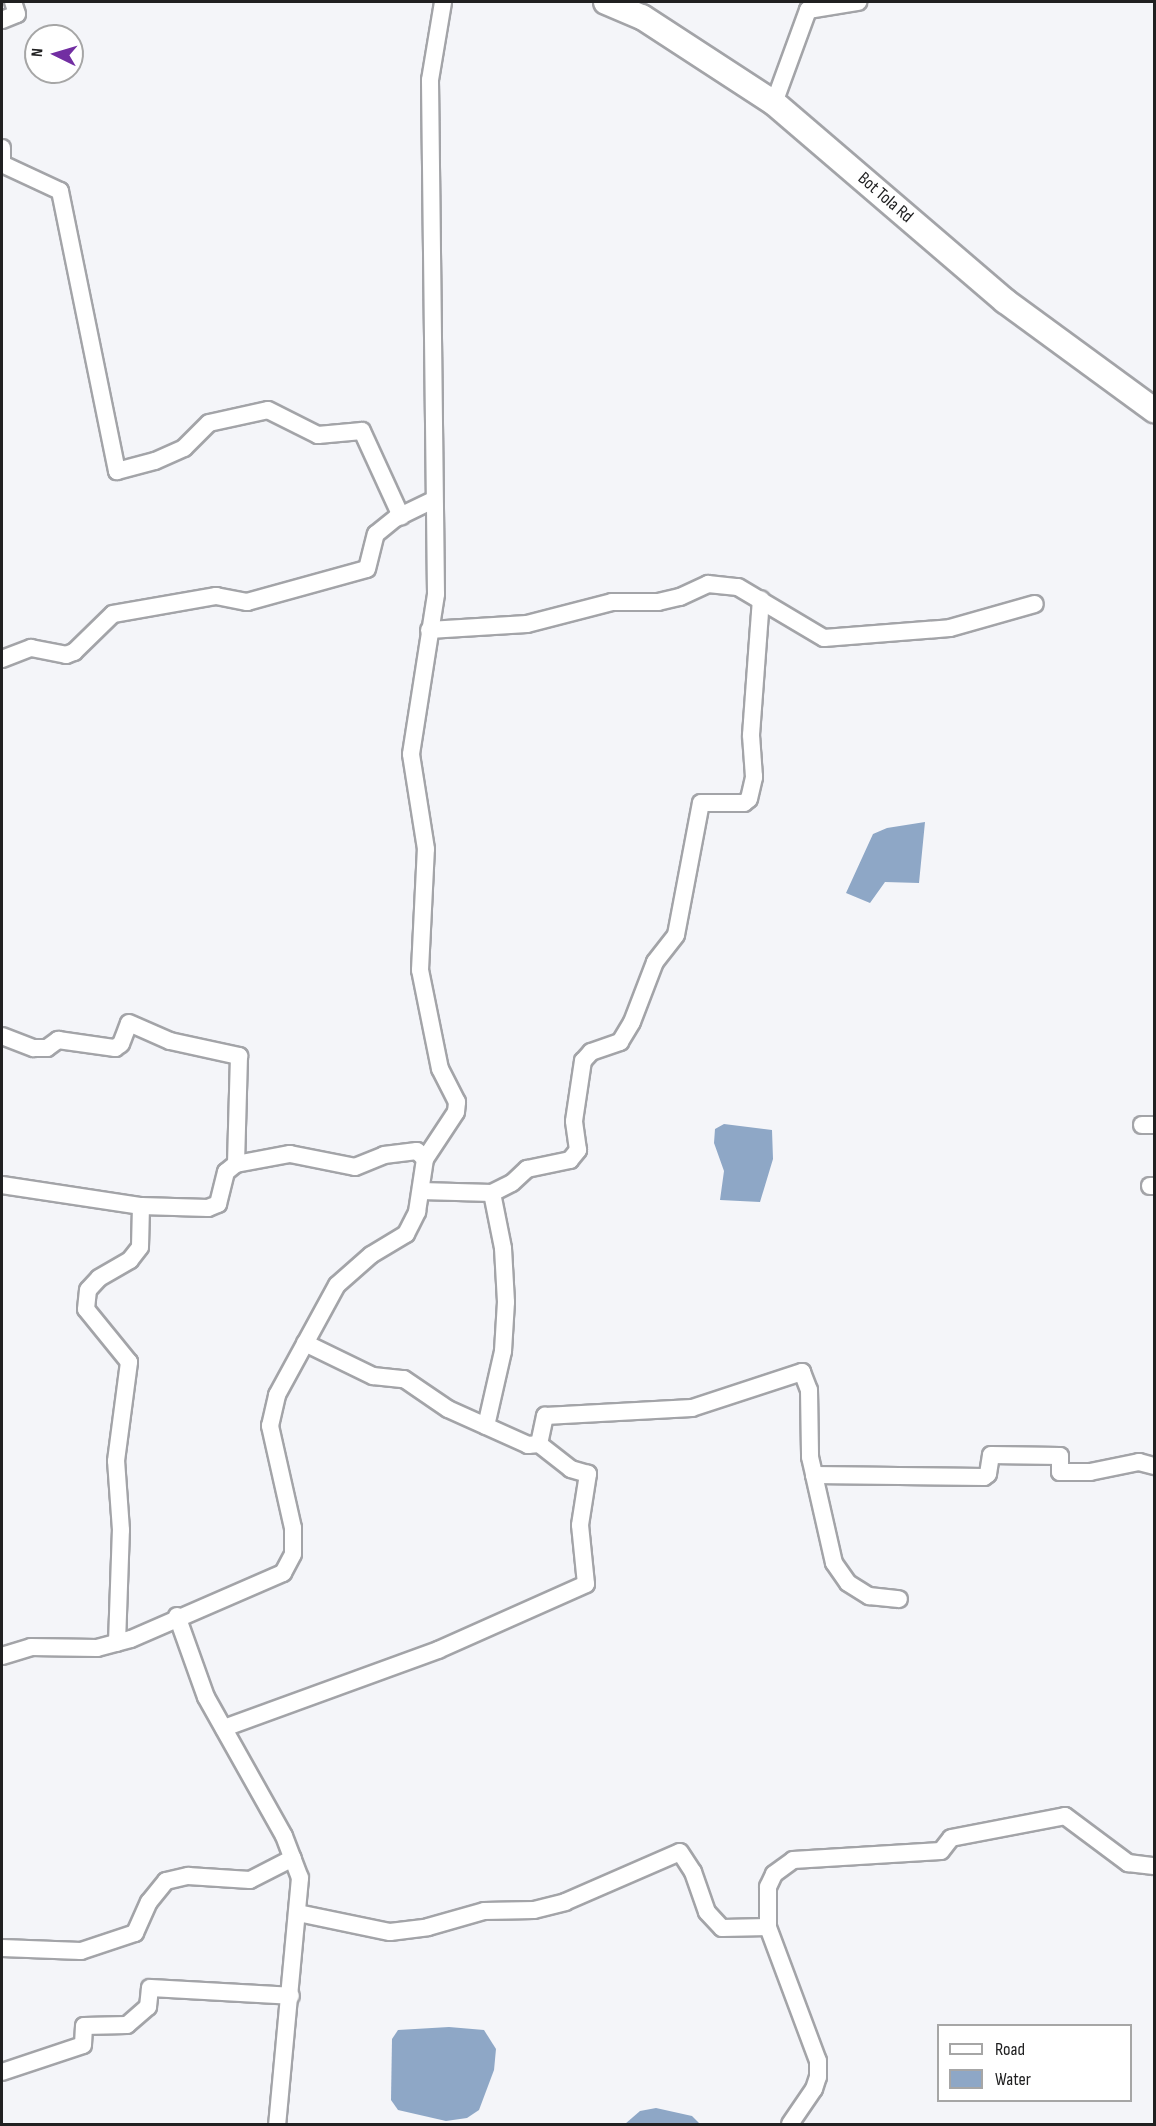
<!DOCTYPE html>
<html>
<head>
<meta charset="utf-8">
<style>
  body { margin:0 }
  #map { position:relative; width:1156px; height:2126px; overflow:hidden; background:#f4f5f9; font-family:"Sofia Sans Condensed",sans-serif }
  div>[style] { position:absolute }
  .water>* { inset:0; background:#8ea7c6 }
  .roads { filter:drop-shadow(2px 0 #a3a4a8) drop-shadow(-2px 0 #a3a4a8) drop-shadow(0 2px #a3a4a8) drop-shadow(0 -2px #a3a4a8) }
  .street>* { height:16px; margin:-8px; padding:0 8px; transform-origin:8px; border-radius:8px; background:#fff }
  .secondary>* { height:24px; margin:-12px; padding:0 12px; transform-origin:12px; border-radius:12px; background:#fff }
  span { translate:-50% -50%; white-space:nowrap; text-align:center; line-height:1.15; -webkit-text-stroke:5px #fff; paint-order:stroke }
  .street-label { font-size:18px; color:#202021 }
  .frame { position:absolute; inset:0; border:3px solid #202021; pointer-events:none }
  .legend { position:absolute; left:937px; top:2024px; width:195px; height:78px; box-sizing:border-box; background:#fff; border:2px solid #a6a6a6; margin:0; padding:8px 10px; list-style:none; font-size:18px; color:#202021 }
  .legend li { display:flex; align-items:center; gap:12px; height:30px }
  .legend b { width:30px; border:2px solid #a6a6a6 }
  .north { position:absolute; left:24px; top:24px; width:60px; height:60px; box-sizing:border-box; background:#fff; border:2px solid #a6a6a6; border-radius:50%; rotate:275deg; font-size:16px; font-weight:700; line-height:24px; text-align:center; color:#202021 }
  .north::after { content:''; display:block; margin:auto; width:21px; height:27px; background:#722ea2; clip-path:polygon(50% 0,100% 100%,50% 72%,0 100%) }
</style>
</head>
<body>
<div id="map">
  <div class="water">
    <div style="clip-path:polygon(925px 822px,919px 883px,885px 882px,870px 903px,846px 893px,873px 834px,887px 828px)"></div>
    <div style="clip-path:polygon(724px 1124px,772px 1130px,773px 1159px,760px 1202px,720px 1200px,724px 1171px,714px 1143px,715px 1129px)"></div>
    <div style="clip-path:polygon(449px 2027px,484px 2030px,496px 2049px,494px 2070px,479px 2110px,467px 2118px,446px 2121px,398px 2110px,391px 2100px,392px 2039px,398px 2030px)"></div>
    <div style="clip-path:polygon(656px 2108px,692px 2116px,700px 2124px,625px 2124px,640px 2111px)"></div>
  </div>
  <div class="roads">
    <div class="street">
      <div style="left:2px;top:20px;width:16px;rotate:-22deg"></div>
      <div style="left:17px;top:14px;width:13px;rotate:-108deg"></div>
      <div style="left:774px;top:103px;width:99px;rotate:-69.9deg"></div>
      <div style="left:808px;top:10px;width:51px;rotate:-9.1deg"></div>
      <div style="left:2px;top:148px;width:16px;rotate:90deg"></div>
      <div style="left:2px;top:164px;width:64px;rotate:25deg"></div>
      <div style="left:60px;top:191px;width:286px;rotate:78.5deg"></div>
      <div style="left:117px;top:471px;width:39px;rotate:-15deg"></div>
      <div style="left:155px;top:461px;width:32px;rotate:-24deg"></div>
      <div style="left:184px;top:448px;width:35px;rotate:-45deg"></div>
      <div style="left:209px;top:423px;width:60px;rotate:-12.4deg"></div>
      <div style="left:268px;top:410px;width:56px;rotate:26.6deg"></div>
      <div style="left:318px;top:435px;width:44px;rotate:-5.2deg"></div>
      <div style="left:362px;top:431px;width:94px;rotate:65.4deg"></div>
      <div style="left:429px;top:630px;width:98px;rotate:-3.5deg"></div>
      <div style="left:527px;top:624px;width:88px;rotate:-14.5deg"></div>
      <div style="left:612px;top:602px;width:46px"></div>
      <div style="left:658px;top:602px;width:23px;rotate:-13deg"></div>
      <div style="left:680px;top:597px;width:31px;rotate:-25deg"></div>
      <div style="left:708px;top:584px;width:30px;rotate:6deg"></div>
      <div style="left:738px;top:587px;width:100px;rotate:30.7deg"></div>
      <div style="left:824px;top:638px;width:126px;rotate:-4.5deg"></div>
      <div style="left:950px;top:628px;width:88px;rotate:-15.8deg"></div>
      <div style="left:2px;top:659px;width:31px;rotate:-21deg"></div>
      <div style="left:31px;top:648px;width:36px;rotate:11deg"></div>
      <div style="left:66px;top:655px;width:9px;rotate:-21deg"></div>
      <div style="left:74px;top:652px;width:54px;rotate:-44.3deg"></div>
      <div style="left:113px;top:614px;width:105px;rotate:-9.9deg"></div>
      <div style="left:216px;top:596px;width:32px;rotate:11deg"></div>
      <div style="left:247px;top:602px;width:124px;rotate:-15.4deg"></div>
      <div style="left:367px;top:569px;width:36px;rotate:-76deg"></div>
      <div style="left:376px;top:534px;width:26px;rotate:-39deg"></div>
      <div style="left:396px;top:518px;width:41px;rotate:-25.9deg"></div>
      <div style="left:2px;top:1036px;width:34px;rotate:21deg"></div>
      <div style="left:34px;top:1048px;width:13px"></div>
      <div style="left:47px;top:1048px;width:14px;rotate:-36deg"></div>
      <div style="left:58px;top:1040px;width:58px;rotate:8deg"></div>
      <div style="left:115px;top:1048px;width:7px;rotate:-34deg"></div>
      <div style="left:121px;top:1044px;width:22px;rotate:-69deg"></div>
      <div style="left:129px;top:1023px;width:45px;rotate:23.7deg"></div>
      <div style="left:170px;top:1041px;width:71px;rotate:12.3deg"></div>
      <div style="left:239px;top:1056px;width:108px;rotate:91.6deg"></div>
      <div style="left:236px;top:1164px;width:55px;rotate:-10.5deg"></div>
      <div style="left:290px;top:1154px;width:66px;rotate:11.3deg"></div>
      <div style="left:355px;top:1167px;width:31px;rotate:-22deg"></div>
      <div style="left:384px;top:1155px;width:33px;rotate:-7deg"></div>
      <div style="left:417px;top:1151px;width:11px;rotate:45deg"></div>
      <div style="left:1142px;top:1125px;width:12px"></div>
      <div style="left:2px;top:1185px;width:141px;rotate:8.6deg"></div>
      <div style="left:141px;top:1206px;width:67px;rotate:1.7deg"></div>
      <div style="left:208px;top:1208px;width:11px;rotate:-22deg"></div>
      <div style="left:218px;top:1204px;width:33px;rotate:-76deg"></div>
      <div style="left:226px;top:1172px;width:13px;rotate:-39deg"></div>
      <div style="left:1150px;top:1186px;width:4px"></div>
      <div style="left:421px;top:1191px;width:71px;rotate:1.6deg"></div>
      <div style="left:492px;top:1193px;width:22px;rotate:-27deg"></div>
      <div style="left:512px;top:1183px;width:21px;rotate:-43deg"></div>
      <div style="left:527px;top:1169px;width:44px;rotate:-11.8deg"></div>
      <div style="left:570px;top:1160px;width:13px;rotate:-51deg"></div>
      <div style="left:578px;top:1150px;width:29px;rotate:-98deg"></div>
      <div style="left:574px;top:1121px;width:61px;rotate:-81.5deg"></div>
      <div style="left:583px;top:1061px;width:12px;rotate:-48deg"></div>
      <div style="left:591px;top:1052px;width:31px;rotate:-19deg"></div>
      <div style="left:620px;top:1042px;width:23px;rotate:-59deg"></div>
      <div style="left:632px;top:1022px;width:64px;rotate:-69deg"></div>
      <div style="left:655px;top:962px;width:34px;rotate:-52deg"></div>
      <div style="left:676px;top:935px;width:134px;rotate:-79.3deg"></div>
      <div style="left:701px;top:803px;width:43px"></div>
      <div style="left:744px;top:803px;width:6px;rotate:-39deg"></div>
      <div style="left:749px;top:799px;width:23px;rotate:-77deg"></div>
      <div style="left:754px;top:777px;width:42px;rotate:-94.1deg"></div>
      <div style="left:751px;top:735px;width:136px;rotate:-85.8deg"></div>
      <div style="left:305px;top:1343px;width:76px;rotate:25.9deg"></div>
      <div style="left:373px;top:1376px;width:31px;rotate:6deg"></div>
      <div style="left:404px;top:1379px;width:53px;rotate:34.3deg"></div>
      <div style="left:448px;top:1409px;width:88px;rotate:24.2deg"></div>
      <div style="left:528px;top:1445px;width:11px;rotate:-5deg"></div>
      <div style="left:539px;top:1444px;width:29px;rotate:-78deg"></div>
      <div style="left:545px;top:1416px;width:147px;rotate:-3.1deg"></div>
      <div style="left:692px;top:1408px;width:116px;rotate:-18.1deg"></div>
      <div style="left:802px;top:1372px;width:19px;rotate:69deg"></div>
      <div style="left:809px;top:1390px;width:67px;rotate:89.1deg"></div>
      <div style="left:810px;top:1457px;width:18px;rotate:77deg"></div>
      <div style="left:814px;top:1475px;width:170px;rotate:0.7deg"></div>
      <div style="left:984px;top:1477px;width:5px;rotate:-37deg"></div>
      <div style="left:988px;top:1474px;width:19px;rotate:-81deg"></div>
      <div style="left:991px;top:1455px;width:69px;rotate:0.8deg"></div>
      <div style="left:1060px;top:1456px;width:16px;rotate:90deg"></div>
      <div style="left:1060px;top:1472px;width:30px"></div>
      <div style="left:1090px;top:1472px;width:50px;rotate:-11.5deg"></div>
      <div style="left:1139px;top:1462px;width:16px;rotate:15deg"></div>
      <div style="left:486px;top:1426px;width:77px;rotate:-77.2deg"></div>
      <div style="left:503px;top:1351px;width:49px;rotate:-86.5deg"></div>
      <div style="left:506px;top:1302px;width:54px;rotate:-93.2deg"></div>
      <div style="left:503px;top:1248px;width:56px;rotate:-101.3deg"></div>
      <div style="left:814px;top:1475px;width:90px;rotate:77.2deg"></div>
      <div style="left:834px;top:1563px;width:24px;rotate:55deg"></div>
      <div style="left:848px;top:1583px;width:25px;rotate:32deg"></div>
      <div style="left:869px;top:1596px;width:30px;rotate:6deg"></div>
      <div style="left:177px;top:1616px;width:86px;rotate:70.3deg"></div>
      <div style="left:206px;top:1697px;width:159px;rotate:60.7deg"></div>
      <div style="left:284px;top:1836px;width:45px;rotate:69.1deg"></div>
      <div style="left:300px;top:1878px;width:247px;rotate:95.3deg"></div>
      <div style="left:117px;top:1643px;width:113px;rotate:-88deg"></div>
      <div style="left:121px;top:1530px;width:69px;rotate:-94.1deg"></div>
      <div style="left:116px;top:1461px;width:100px;rotate:-82.5deg"></div>
      <div style="left:129px;top:1362px;width:68px;rotate:-129.1deg"></div>
      <div style="left:86px;top:1309px;width:19px;rotate:-84deg"></div>
      <div style="left:88px;top:1290px;width:16px;rotate:-47deg"></div>
      <div style="left:99px;top:1278px;width:36px;rotate:-30deg"></div>
      <div style="left:130px;top:1260px;width:16px;rotate:-52deg"></div>
      <div style="left:140px;top:1247px;width:41px;rotate:-88.6deg"></div>
      <div style="left:2px;top:1656px;width:30px;rotate:-17deg"></div>
      <div style="left:31px;top:1647px;width:66px;rotate:0.9deg"></div>
      <div style="left:97px;top:1648px;width:35px;rotate:-15deg"></div>
      <div style="left:131px;top:1639px;width:166px;rotate:-23.5deg"></div>
      <div style="left:283px;top:1573px;width:21px;rotate:-62deg"></div>
      <div style="left:293px;top:1554px;width:26px;rotate:-90deg"></div>
      <div style="left:293px;top:1528px;width:105px;rotate:-102.7deg"></div>
      <div style="left:270px;top:1426px;width:32px;rotate:-77deg"></div>
      <div style="left:277px;top:1395px;width:125px;rotate:-61.4deg"></div>
      <div style="left:337px;top:1285px;width:45px;rotate:-41.4deg"></div>
      <div style="left:371px;top:1255px;width:41px;rotate:-31deg"></div>
      <div style="left:406px;top:1234px;width:25px;rotate:-63deg"></div>
      <div style="left:417px;top:1212px;width:54px;rotate:-81.4deg"></div>
      <div style="left:425px;top:1159px;width:56px;rotate:-56.6deg"></div>
      <div style="left:456px;top:1112px;width:10px;rotate:-84deg"></div>
      <div style="left:457px;top:1102px;width:37px;rotate:-117deg"></div>
      <div style="left:440px;top:1069px;width:101px;rotate:-101.4deg"></div>
      <div style="left:420px;top:970px;width:121px;rotate:-87.2deg"></div>
      <div style="left:426px;top:849px;width:96px;rotate:-99deg"></div>
      <div style="left:411px;top:754px;width:162px;rotate:-81.1deg"></div>
      <div style="left:436px;top:594px;width:514px;rotate:-90.67deg"></div>
      <div style="left:430px;top:80px;width:79px;rotate:-80.5deg"></div>
      <div style="left:224px;top:1728px;width:228px;rotate:-20deg"></div>
      <div style="left:438px;top:1650px;width:162px;rotate:-24deg"></div>
      <div style="left:586px;top:1584px;width:59px;rotate:-95.8deg"></div>
      <div style="left:580px;top:1525px;width:52px;rotate:-81.1deg"></div>
      <div style="left:588px;top:1474px;width:18px;rotate:-164deg"></div>
      <div style="left:571px;top:1469px;width:41px;rotate:-142deg"></div>
      <div style="left:298px;top:1913px;width:94px;rotate:11.7deg"></div>
      <div style="left:390px;top:1932px;width:38px;rotate:-7deg"></div>
      <div style="left:428px;top:1927px;width:58px;rotate:-15.9deg"></div>
      <div style="left:484px;top:1911px;width:50px;rotate:-1.1deg"></div>
      <div style="left:534px;top:1910px;width:32px;rotate:-14deg"></div>
      <div style="left:565px;top:1902px;width:125px;rotate:-23.5deg"></div>
      <div style="left:680px;top:1852px;width:24px;rotate:57deg"></div>
      <div style="left:693px;top:1872px;width:42px;rotate:70.7deg"></div>
      <div style="left:707px;top:1912px;width:22px;rotate:47deg"></div>
      <div style="left:722px;top:1928px;width:46px;rotate:-1.2deg"></div>
      <div style="left:2px;top:1948px;width:79px;rotate:2.2deg"></div>
      <div style="left:81px;top:1951px;width:57px;rotate:-18.4deg"></div>
      <div style="left:135px;top:1933px;width:34px;rotate:-66deg"></div>
      <div style="left:149px;top:1902px;width:27px;rotate:-51deg"></div>
      <div style="left:166px;top:1881px;width:23px;rotate:-13deg"></div>
      <div style="left:188px;top:1876px;width:62px;rotate:3.7deg"></div>
      <div style="left:250px;top:1880px;width:48px;rotate:-27.1deg"></div>
      <div style="left:2px;top:2072px;width:85px;rotate:-18.4deg"></div>
      <div style="left:83px;top:2045px;width:19px;rotate:-87deg"></div>
      <div style="left:84px;top:2026px;width:43px;rotate:-1.3deg"></div>
      <div style="left:127px;top:2025px;width:28px;rotate:-41deg"></div>
      <div style="left:148px;top:2007px;width:19px;rotate:-84deg"></div>
      <div style="left:150px;top:1988px;width:141px;rotate:3.2deg"></div>
      <div style="left:790px;top:2124px;width:42px;rotate:-55.6deg"></div>
      <div style="left:814px;top:2089px;width:13px;rotate:-72deg"></div>
      <div style="left:818px;top:2077px;width:16px;rotate:-90deg"></div>
      <div style="left:818px;top:2061px;width:143px;rotate:-110.5deg"></div>
      <div style="left:768px;top:1927px;width:40px;rotate:-90deg"></div>
      <div style="left:768px;top:1887px;width:14px;rotate:-65deg"></div>
      <div style="left:774px;top:1874px;width:24px;rotate:-36deg"></div>
      <div style="left:793px;top:1860px;width:148px;rotate:-3.5deg"></div>
      <div style="left:941px;top:1851px;width:16px;rotate:-52deg"></div>
      <div style="left:951px;top:1838px;width:116px;rotate:-10.9deg"></div>
      <div style="left:1065px;top:1816px;width:79px;rotate:36.7deg"></div>
      <div style="left:1128px;top:1863px;width:26px;rotate:7deg"></div>
    </div>
    <div class="secondary">
      <div style="left:606px;top:2px;width:39px;rotate:23deg"></div>
      <div style="left:642px;top:17px;width:158px;rotate:33.1deg"></div>
      <div style="left:774px;top:103px;width:304px;rotate:40.6deg"></div>
      <div style="left:1005px;top:301px;width:185px;rotate:36.2deg"></div>
    </div>
  </div>
  <div class="street-label">
    <span style="left:885px;top:198px;rotate:41deg">Bot Tola Rd</span>
  </div>
  <div class="frame"></div>
  <ul class="legend">
  <li><b style="height:8px;background:#fff"></b>Road</li>
  <li><b style="height:16px;background:#8ea7c6"></b>Water</li>
  </ul>
  <div class="north">N</div>
</div>
</body>
</html>
